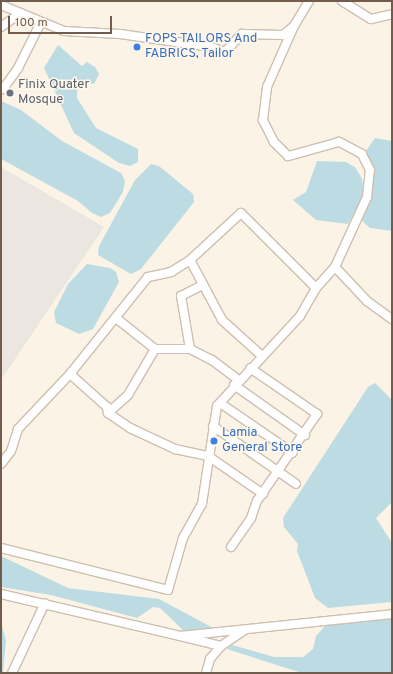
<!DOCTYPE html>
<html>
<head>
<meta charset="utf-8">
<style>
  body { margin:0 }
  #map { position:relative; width:393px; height:674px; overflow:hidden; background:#fbf4e6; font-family:Overpass,sans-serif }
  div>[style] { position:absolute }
  .industrial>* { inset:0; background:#ebe6e0 }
  .water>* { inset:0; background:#bcdbe3 }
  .roads { filter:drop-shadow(1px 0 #cebfb0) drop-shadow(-1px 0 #cebfb0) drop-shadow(0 1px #cebfb0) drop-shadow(0 -1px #cebfb0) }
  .minor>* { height:8px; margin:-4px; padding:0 4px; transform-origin:4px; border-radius:4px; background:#fff }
  .dots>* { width:11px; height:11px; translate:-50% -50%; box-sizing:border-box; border:2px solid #fef8ec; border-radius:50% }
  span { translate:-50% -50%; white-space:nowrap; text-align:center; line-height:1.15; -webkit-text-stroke:3px #fef8ec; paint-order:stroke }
  .shop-label { font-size:13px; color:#366cbe }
  .left { translate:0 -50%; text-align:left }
  .worship-label { font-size:13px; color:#5b616d }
  .frame { position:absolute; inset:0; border:2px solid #725d4d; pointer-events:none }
  .scale { position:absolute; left:8px; top:16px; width:104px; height:18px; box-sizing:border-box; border:2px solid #725d4d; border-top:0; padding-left:5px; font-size:12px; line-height:14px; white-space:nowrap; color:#725d4d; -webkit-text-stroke:3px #fef8ec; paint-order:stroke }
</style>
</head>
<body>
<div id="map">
  <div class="industrial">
    <div style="clip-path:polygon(1px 167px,104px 227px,1px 380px)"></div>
  </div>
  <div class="water">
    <div style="clip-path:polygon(58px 45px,82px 66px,87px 62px,95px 67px,99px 74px,94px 84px,85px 82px,77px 90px,77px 98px,96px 128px,138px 149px,138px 162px,130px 166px,119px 163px,74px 133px,44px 68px)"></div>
    <div style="clip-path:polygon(1px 101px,21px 110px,62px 141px,121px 173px,125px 181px,123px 192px,110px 213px,101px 217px,92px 213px,78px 201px,1px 159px)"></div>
    <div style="clip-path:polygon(375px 138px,392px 141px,392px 231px,370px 228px,360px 219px,369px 194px,366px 151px)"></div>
    <div style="clip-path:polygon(317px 161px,346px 162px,355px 167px,362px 179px,364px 195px,348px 224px,316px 220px,293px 200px,306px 192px)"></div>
    <div style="clip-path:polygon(151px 164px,159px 166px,193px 194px,194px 202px,141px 269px,131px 274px,98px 255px,99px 246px,135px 180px)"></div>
    <div style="clip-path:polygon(87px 264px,110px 268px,116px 272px,119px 282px,93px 329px,79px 334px,56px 323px,54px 312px,68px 284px)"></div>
    <div style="clip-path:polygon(375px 383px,392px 400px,392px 502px,376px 518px,392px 543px,392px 602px,328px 608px,315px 598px,297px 551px,298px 544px,284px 527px,283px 518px,368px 387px)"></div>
    <div style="clip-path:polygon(1px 556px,68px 588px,159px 599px,215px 629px,186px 633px,160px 608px,153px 607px,137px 618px,51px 595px,1px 587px)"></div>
    <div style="clip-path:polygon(392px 619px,392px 673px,302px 673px,227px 649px,232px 645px,274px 657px,303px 657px,313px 649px,316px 636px,327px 624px)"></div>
    <div style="clip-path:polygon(1px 622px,6px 641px,3px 673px,1px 673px)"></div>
  </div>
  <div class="roads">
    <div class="minor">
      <div style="left:342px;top:1px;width:34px;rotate:32deg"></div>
      <div style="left:371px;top:19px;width:22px;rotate:-13deg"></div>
      <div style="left:1px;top:5px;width:68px;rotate:22.4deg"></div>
      <div style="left:64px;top:31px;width:56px;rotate:3.1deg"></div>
      <div style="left:120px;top:34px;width:92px;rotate:8.1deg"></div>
      <div style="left:211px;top:47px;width:15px;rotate:20deg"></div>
      <div style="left:225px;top:52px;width:25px;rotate:-47deg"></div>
      <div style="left:242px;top:34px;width:41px;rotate:1.4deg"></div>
      <div style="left:283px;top:35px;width:14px;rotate:-39deg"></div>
      <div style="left:294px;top:26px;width:29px;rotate:-59deg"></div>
      <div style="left:1px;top:27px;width:24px;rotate:-36deg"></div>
      <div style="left:1px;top:87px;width:3px;rotate:45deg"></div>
      <div style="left:3px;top:89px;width:26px;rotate:-54deg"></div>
      <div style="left:18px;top:68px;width:51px;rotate:-63.4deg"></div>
      <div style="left:190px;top:260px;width:68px;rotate:61.9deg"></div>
      <div style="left:222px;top:320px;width:52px;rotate:41.9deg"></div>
      <div style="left:335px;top:267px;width:47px;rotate:46.7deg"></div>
      <div style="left:367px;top:301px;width:31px;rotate:36deg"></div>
      <div style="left:116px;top:318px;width:50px;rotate:38.5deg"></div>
      <div style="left:155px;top:349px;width:35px"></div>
      <div style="left:190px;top:349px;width:25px;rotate:27deg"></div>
      <div style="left:212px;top:360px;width:34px;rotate:37deg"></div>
      <div style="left:190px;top:349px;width:54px;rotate:-99.6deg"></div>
      <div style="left:181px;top:296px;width:25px;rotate:-27deg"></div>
      <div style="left:70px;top:374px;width:50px;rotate:41.7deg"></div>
      <div style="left:107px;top:407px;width:6px;rotate:81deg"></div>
      <div style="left:108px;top:413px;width:27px;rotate:34deg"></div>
      <div style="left:130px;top:428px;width:50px;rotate:25deg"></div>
      <div style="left:175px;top:449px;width:34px;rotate:12deg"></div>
      <div style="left:208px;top:456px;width:67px;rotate:34.6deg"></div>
      <div style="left:234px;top:385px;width:87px;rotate:35.2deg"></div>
      <div style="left:220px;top:403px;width:88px;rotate:34.4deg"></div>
      <div style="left:108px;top:413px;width:27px;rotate:-42deg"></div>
      <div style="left:128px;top:395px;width:53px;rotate:-59.6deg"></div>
      <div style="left:213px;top:426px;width:101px;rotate:34.9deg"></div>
      <div style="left:1px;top:464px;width:16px;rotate:-52deg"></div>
      <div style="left:11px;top:451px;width:23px;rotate:-72deg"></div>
      <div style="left:18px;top:429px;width:76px;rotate:-46.6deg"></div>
      <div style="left:70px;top:374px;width:124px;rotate:-51.2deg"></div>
      <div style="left:148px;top:277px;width:24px;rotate:-12deg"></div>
      <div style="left:171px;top:272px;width:22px;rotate:-32deg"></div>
      <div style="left:190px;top:260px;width:69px;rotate:-42.7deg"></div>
      <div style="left:241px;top:213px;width:106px;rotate:45deg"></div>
      <div style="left:231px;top:547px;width:35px;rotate:-55deg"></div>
      <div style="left:251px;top:518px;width:18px;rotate:-71deg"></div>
      <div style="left:257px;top:501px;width:106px;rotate:-55.4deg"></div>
      <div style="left:317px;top:414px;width:81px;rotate:-145.5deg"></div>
      <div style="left:1px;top:548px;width:172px;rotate:14.1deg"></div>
      <div style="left:168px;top:590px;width:54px;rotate:-73.9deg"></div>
      <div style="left:183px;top:538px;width:39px;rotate:-61deg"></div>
      <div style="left:202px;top:504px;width:99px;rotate:-81.3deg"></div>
      <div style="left:217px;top:406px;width:122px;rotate:-47.3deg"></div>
      <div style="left:300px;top:316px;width:32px;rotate:-60deg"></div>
      <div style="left:316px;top:288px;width:28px;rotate:-48deg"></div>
      <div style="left:335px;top:267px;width:77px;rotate:-65.4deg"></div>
      <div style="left:367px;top:197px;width:27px;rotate:-84deg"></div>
      <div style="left:370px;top:170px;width:18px;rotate:-117deg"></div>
      <div style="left:362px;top:154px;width:26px;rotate:-152deg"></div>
      <div style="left:339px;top:142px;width:53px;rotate:164.6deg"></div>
      <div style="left:288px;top:156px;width:20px;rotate:-135deg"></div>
      <div style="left:274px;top:142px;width:25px;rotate:-117deg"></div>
      <div style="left:263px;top:120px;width:33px;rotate:-83deg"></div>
      <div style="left:267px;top:87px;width:67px;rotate:-66.1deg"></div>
      <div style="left:1px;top:594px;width:184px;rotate:13.2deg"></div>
      <div style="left:221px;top:646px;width:42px;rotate:-166.3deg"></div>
      <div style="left:180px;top:636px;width:213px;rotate:-5.9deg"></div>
      <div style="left:12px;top:673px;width:77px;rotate:-64.8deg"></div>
      <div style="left:206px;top:673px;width:15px;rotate:-74deg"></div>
      <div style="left:210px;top:659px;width:17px;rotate:-50deg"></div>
      <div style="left:221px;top:646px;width:29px;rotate:-34deg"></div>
    </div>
  </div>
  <div class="dots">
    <div style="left:137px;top:47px;background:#3f7fe0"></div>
    <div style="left:10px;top:93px;background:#6b7280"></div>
    <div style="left:214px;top:441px;background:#3f7fe0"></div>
  </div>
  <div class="shop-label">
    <span class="left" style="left:145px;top:47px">FOPS TAILORS And<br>FABRICS, Tailor</span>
    <span class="left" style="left:222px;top:441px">Lamia<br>General Store</span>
  </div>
  <div class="worship-label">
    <span class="left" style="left:18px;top:93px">Finix Quater<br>Mosque</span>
  </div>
  <div class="frame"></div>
  <div class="scale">100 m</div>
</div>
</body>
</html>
